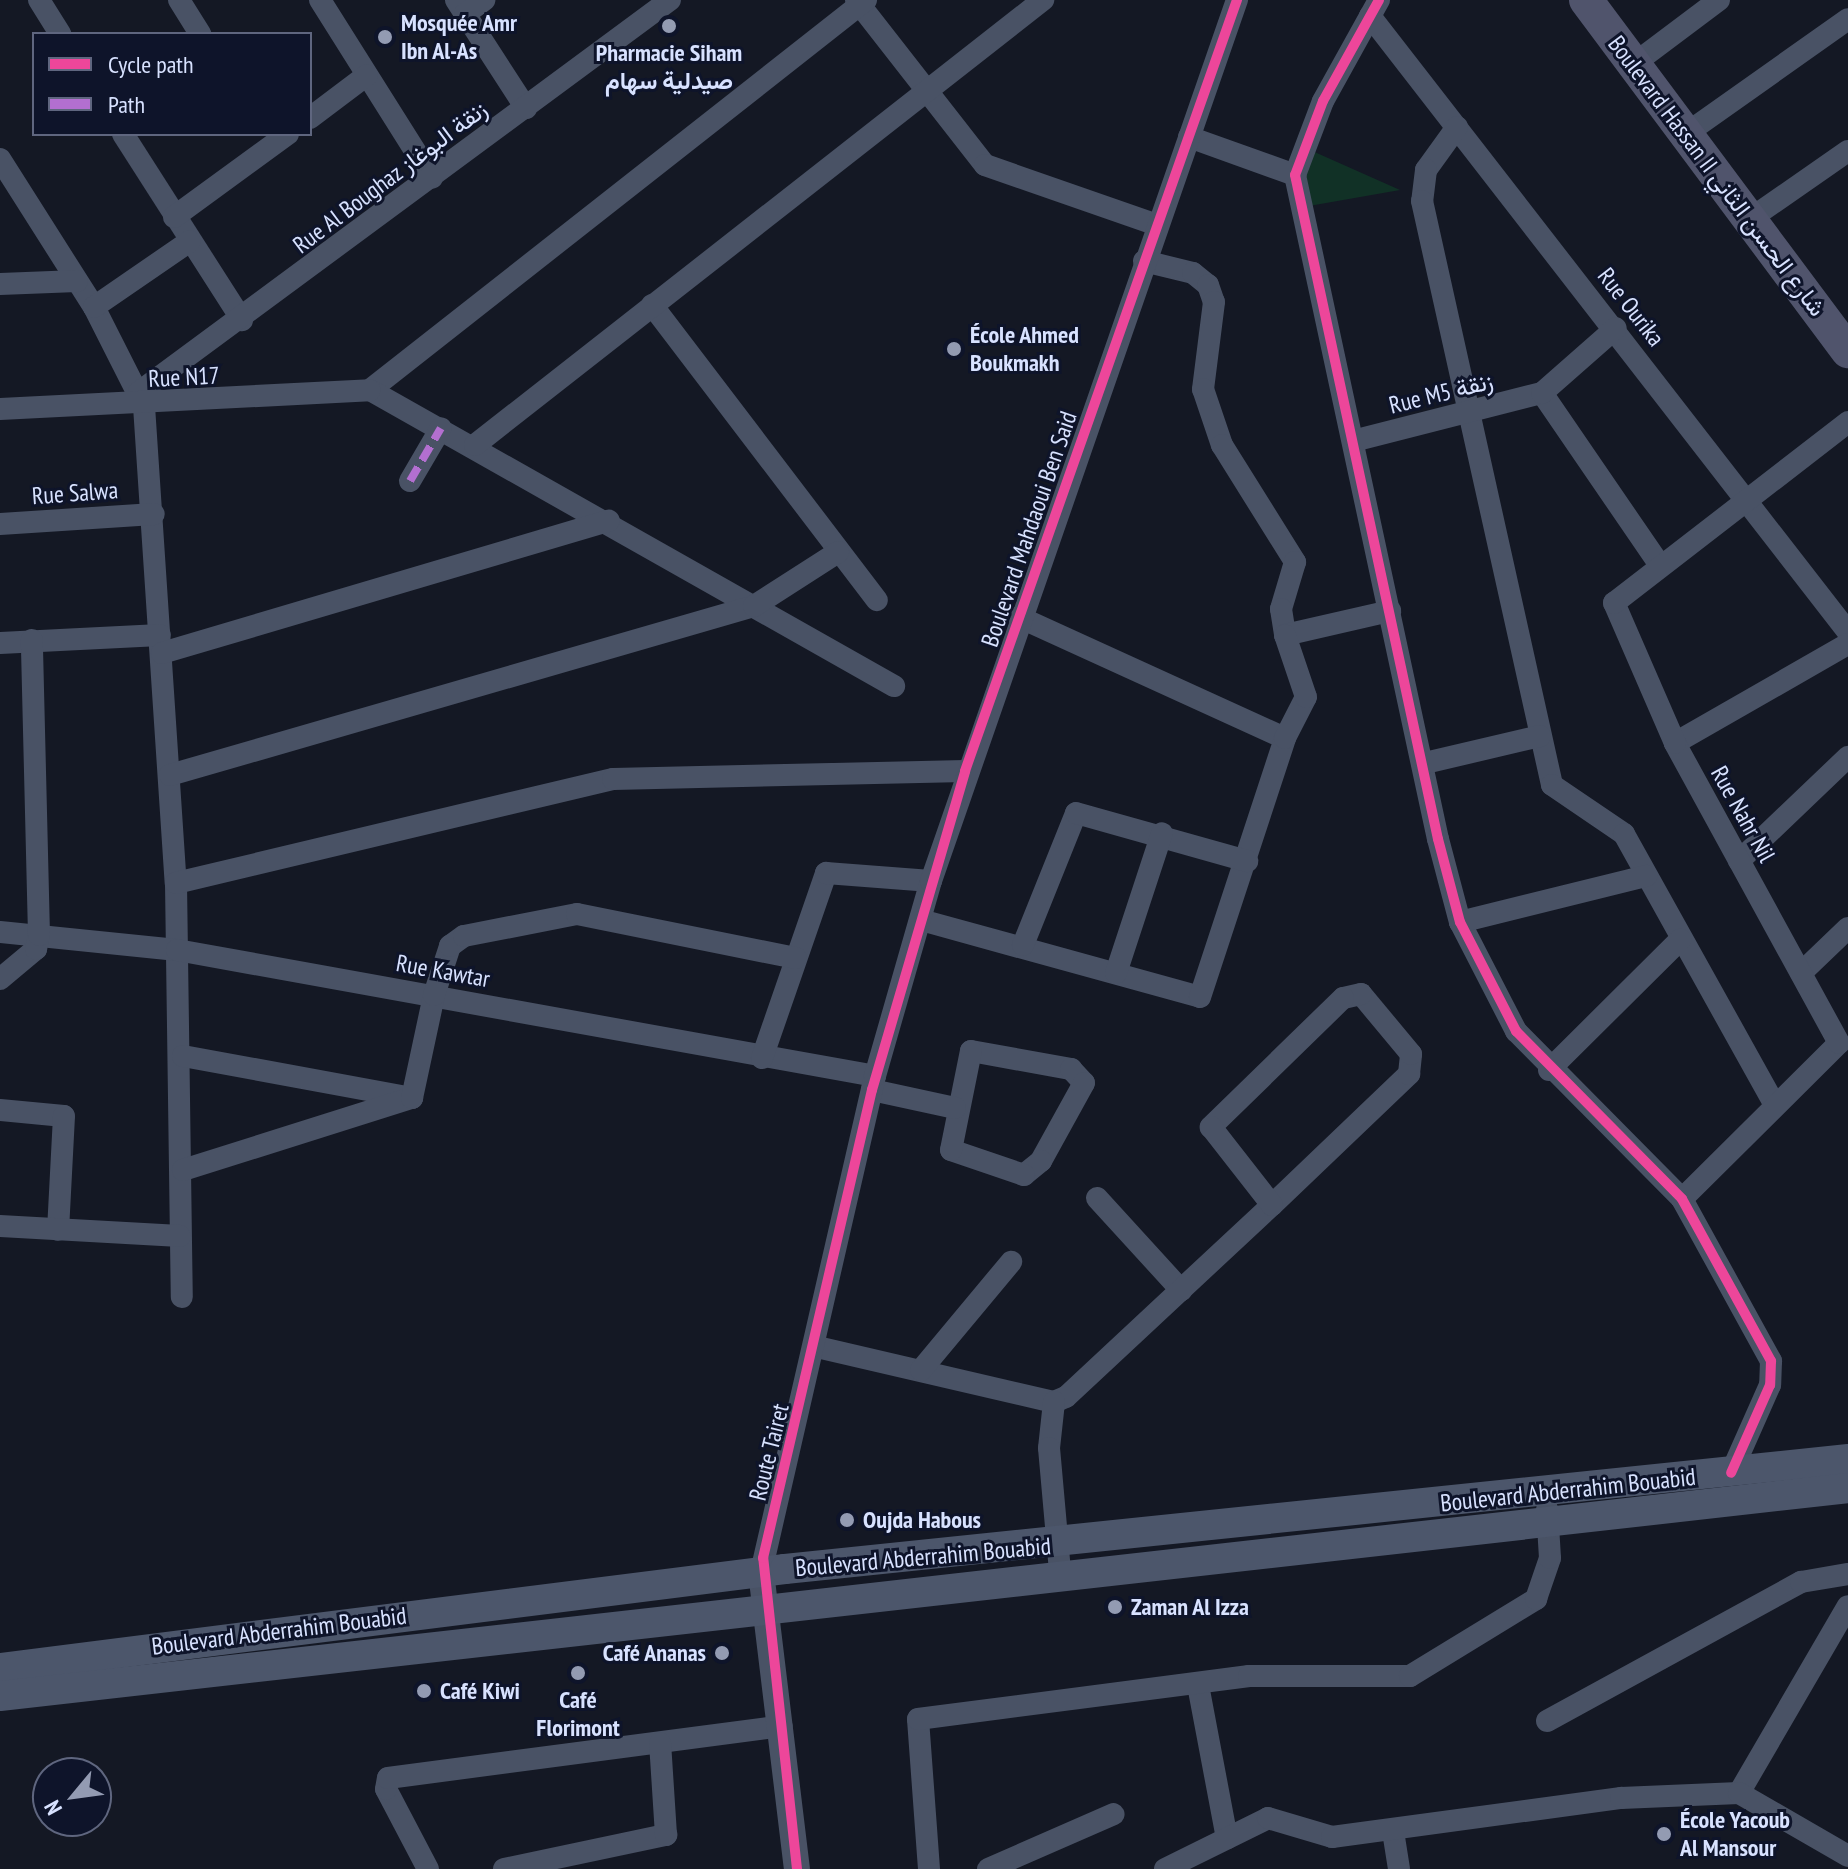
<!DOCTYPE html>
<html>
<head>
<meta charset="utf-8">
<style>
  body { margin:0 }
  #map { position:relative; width:1848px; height:1869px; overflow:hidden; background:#141824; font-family:"PT Sans Narrow",Vazirmatn,sans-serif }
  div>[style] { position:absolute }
  .green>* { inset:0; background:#113126 }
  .minor>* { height:22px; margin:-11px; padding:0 11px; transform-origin:11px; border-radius:11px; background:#495265 }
  .tertiary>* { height:26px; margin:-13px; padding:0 13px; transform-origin:13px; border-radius:13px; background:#495265 }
  .secondary>* { height:30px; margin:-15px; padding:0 15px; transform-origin:15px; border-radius:15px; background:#4c566b }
  .primary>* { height:34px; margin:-17px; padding:0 17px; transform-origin:17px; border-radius:17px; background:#50546c }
  .quiet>* { height:8px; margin-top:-4px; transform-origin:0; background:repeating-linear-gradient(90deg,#b36fd0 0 16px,transparent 0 24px) }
  .cycleway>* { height:10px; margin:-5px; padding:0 5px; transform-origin:5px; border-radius:5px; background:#ed469a }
  .dots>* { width:22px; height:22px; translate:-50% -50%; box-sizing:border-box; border:4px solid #0e142a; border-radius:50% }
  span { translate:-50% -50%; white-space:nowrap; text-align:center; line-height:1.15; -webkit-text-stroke:6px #0e142a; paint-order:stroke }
  .poi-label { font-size:24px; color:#d8e2ff; font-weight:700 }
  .left { translate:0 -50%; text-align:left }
  .right { translate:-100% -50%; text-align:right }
  .street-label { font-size:24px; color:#d8e2ff }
  .legend { position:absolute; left:32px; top:32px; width:280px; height:104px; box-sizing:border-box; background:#0e142a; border:2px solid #5f667f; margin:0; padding:10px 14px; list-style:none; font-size:24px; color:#d8e2ff }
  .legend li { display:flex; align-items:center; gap:16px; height:40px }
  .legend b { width:40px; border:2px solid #5f667f }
  .north { position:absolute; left:32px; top:1757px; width:80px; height:80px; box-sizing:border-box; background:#0e142a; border:2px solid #5f667f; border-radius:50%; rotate:241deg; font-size:22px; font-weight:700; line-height:32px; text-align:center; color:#d8e2ff }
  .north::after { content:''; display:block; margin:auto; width:28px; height:36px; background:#939bb2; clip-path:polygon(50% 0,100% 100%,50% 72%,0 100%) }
</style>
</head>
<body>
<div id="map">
  <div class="green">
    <div style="clip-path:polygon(1310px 150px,1400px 190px,1309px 206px,1300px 178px)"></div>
  </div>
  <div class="minor">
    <div style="left:39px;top:0;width:40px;rotate:58deg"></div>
    <div style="left:179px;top:0;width:40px;rotate:58deg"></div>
    <div style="left:320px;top:0;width:210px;rotate:57.8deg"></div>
    <div style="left:456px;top:0;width:129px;rotate:57.1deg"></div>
    <div style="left:856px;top:0;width:209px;rotate:52deg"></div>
    <div style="left:985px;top:165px;width:182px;rotate:19.2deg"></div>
    <div style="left:1379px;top:0;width:115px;rotate:119deg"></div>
    <div style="left:1323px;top:101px;width:79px;rotate:110.7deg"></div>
    <div style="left:1295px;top:175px;width:679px;rotate:77.85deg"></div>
    <div style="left:1438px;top:839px;width:86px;rotate:75.2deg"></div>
    <div style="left:1460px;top:922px;width:123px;rotate:62.8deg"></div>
    <div style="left:1516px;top:1031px;width:236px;rotate:45.3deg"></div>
    <div style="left:1682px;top:1199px;width:185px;rotate:61.2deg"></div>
    <div style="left:1771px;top:1361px;width:24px;rotate:92deg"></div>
    <div style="left:1770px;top:1385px;width:96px;rotate:113.9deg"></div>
    <div style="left:465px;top:14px;width:24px;rotate:-36deg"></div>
    <div style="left:1370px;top:16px;width:780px;rotate:52.19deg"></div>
    <div style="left:1635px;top:63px;width:105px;rotate:-36.9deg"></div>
    <div style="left:310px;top:118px;width:71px;rotate:-37deg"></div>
    <div style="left:1457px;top:127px;width:53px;rotate:125.8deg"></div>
    <div style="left:1426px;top:170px;width:31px;rotate:97deg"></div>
    <div style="left:1422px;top:201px;width:598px;rotate:77.45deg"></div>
    <div style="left:1552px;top:785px;width:87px;rotate:34.2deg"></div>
    <div style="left:1624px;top:834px;width:307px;rotate:60.9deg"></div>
    <div style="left:1687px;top:133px;width:197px;rotate:-35.3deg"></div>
    <div style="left:123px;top:134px;width:221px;rotate:57.4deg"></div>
    <div style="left:1189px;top:137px;width:113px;rotate:19.7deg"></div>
    <div style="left:0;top:159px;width:175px;rotate:57.6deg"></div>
    <div style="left:94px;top:307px;width:111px;rotate:63.2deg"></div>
    <div style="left:144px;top:406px;width:478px;rotate:86.2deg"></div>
    <div style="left:176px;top:883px;width:414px;rotate:89.2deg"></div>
    <div style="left:174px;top:217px;width:141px;rotate:-36.1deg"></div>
    <div style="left:1750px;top:219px;width:119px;rotate:-34.8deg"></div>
    <div style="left:1144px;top:261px;width:50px;rotate:13.8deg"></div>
    <div style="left:1193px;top:273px;width:19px;rotate:39deg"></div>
    <div style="left:1208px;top:285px;width:18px;rotate:71deg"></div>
    <div style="left:1214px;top:302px;width:88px;rotate:97.2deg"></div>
    <div style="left:1203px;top:389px;width:59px;rotate:71.3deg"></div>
    <div style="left:1222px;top:445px;width:138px;rotate:58deg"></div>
    <div style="left:1295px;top:562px;width:49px;rotate:106.6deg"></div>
    <div style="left:1281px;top:609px;width:26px;rotate:81deg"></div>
    <div style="left:1285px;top:635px;width:108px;rotate:-12.9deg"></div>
    <div style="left:0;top:284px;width:77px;rotate:-2.2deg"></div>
    <div style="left:652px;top:305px;width:371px;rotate:52.7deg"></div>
    <div style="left:94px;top:307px;width:116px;rotate:-34.5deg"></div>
    <div style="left:370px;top:390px;width:631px;rotate:-38.18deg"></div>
    <div style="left:370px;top:390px;width:602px;rotate:29.46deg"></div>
    <div style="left:139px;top:392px;width:660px;rotate:-36.44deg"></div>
    <div style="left:1542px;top:393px;width:207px;rotate:55.6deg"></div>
    <div style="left:0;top:409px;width:370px;rotate:-2.9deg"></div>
    <div style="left:1353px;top:441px;width:195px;rotate:-14.3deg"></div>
    <div style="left:1542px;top:393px;width:98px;rotate:-41.3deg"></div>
    <div style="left:475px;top:445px;width:722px;rotate:-38.08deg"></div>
    <div style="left:410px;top:481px;width:61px;rotate:-59.7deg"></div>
    <div style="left:0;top:524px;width:154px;rotate:-3.7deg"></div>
    <div style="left:1019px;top:617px;width:292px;rotate:24.5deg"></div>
    <div style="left:0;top:643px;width:160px;rotate:-2.9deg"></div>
    <div style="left:162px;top:653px;width:466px;rotate:-16.5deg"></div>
    <div style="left:1675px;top:743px;width:199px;rotate:-29.8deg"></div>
    <div style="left:1425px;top:763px;width:118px;rotate:-13.2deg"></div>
    <div style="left:170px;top:775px;width:608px;rotate:-16.14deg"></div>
    <div style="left:754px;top:606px;width:100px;rotate:-32.7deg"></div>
    <div style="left:1739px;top:861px;width:151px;rotate:-43.7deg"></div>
    <div style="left:176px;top:883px;width:449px;rotate:-13.4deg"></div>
    <div style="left:613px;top:779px;width:352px;rotate:-1.3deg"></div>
    <div style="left:921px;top:920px;width:289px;rotate:15.4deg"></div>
    <div style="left:1200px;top:997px;width:273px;rotate:-71.8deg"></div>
    <div style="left:1285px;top:738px;width:46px;rotate:-62.9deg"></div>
    <div style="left:1306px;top:697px;width:65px;rotate:-108.7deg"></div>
    <div style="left:1460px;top:922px;width:192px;rotate:-13.9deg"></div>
    <div style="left:0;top:932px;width:178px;rotate:5.8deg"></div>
    <div style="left:177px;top:950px;width:709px;rotate:10.23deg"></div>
    <div style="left:1023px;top:945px;width:142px;rotate:-68.1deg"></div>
    <div style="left:1076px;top:813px;width:178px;rotate:15.7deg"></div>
    <div style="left:1116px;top:973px;width:147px;rotate:-71.8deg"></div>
    <div style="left:1801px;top:973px;width:65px;rotate:-43.8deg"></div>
    <div style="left:0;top:979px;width:47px;rotate:-39.8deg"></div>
    <div style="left:36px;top:949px;width:14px;rotate:-78deg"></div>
    <div style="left:39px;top:935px;width:295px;rotate:-91.4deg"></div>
    <div style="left:971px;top:1051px;width:102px;rotate:10.2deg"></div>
    <div style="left:1071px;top:1069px;width:19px;rotate:47deg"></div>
    <div style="left:1084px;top:1083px;width:89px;rotate:118.9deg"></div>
    <div style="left:1041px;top:1161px;width:22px;rotate:141deg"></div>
    <div style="left:1024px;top:1175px;width:77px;rotate:-161.1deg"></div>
    <div style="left:951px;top:1150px;width:101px;rotate:-78.6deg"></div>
    <div style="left:183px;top:1056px;width:233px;rotate:10.4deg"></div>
    <div style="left:762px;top:1058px;width:196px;rotate:-70.9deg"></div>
    <div style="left:826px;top:873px;width:105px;rotate:4.4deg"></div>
    <div style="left:1549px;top:1070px;width:185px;rotate:-44.8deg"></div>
    <div style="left:872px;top:1090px;width:85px;rotate:12.2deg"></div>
    <div style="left:0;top:1110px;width:64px;rotate:5.4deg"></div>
    <div style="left:64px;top:1116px;width:114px;rotate:93deg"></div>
    <div style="left:183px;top:1170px;width:240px;rotate:-17.5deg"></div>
    <div style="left:412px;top:1098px;width:105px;rotate:-77.9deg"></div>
    <div style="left:434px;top:995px;width:52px;rotate:-71.9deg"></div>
    <div style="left:450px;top:946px;width:17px;rotate:-36deg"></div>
    <div style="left:464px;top:936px;width:115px;rotate:-11deg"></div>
    <div style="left:577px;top:914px;width:223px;rotate:11.4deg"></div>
    <div style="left:1097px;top:1198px;width:125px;rotate:47.6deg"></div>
    <div style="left:1682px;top:1199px;width:221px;rotate:-44.8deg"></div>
    <div style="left:1839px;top:1043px;width:342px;rotate:-118.7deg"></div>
    <div style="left:1675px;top:743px;width:153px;rotate:-113.5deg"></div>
    <div style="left:1614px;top:603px;width:296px;rotate:-37.7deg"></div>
    <div style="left:0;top:1226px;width:180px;rotate:3.2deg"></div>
    <div style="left:817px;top:1347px;width:243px;rotate:13.1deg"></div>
    <div style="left:1054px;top:1402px;width:13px;rotate:-23deg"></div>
    <div style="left:1066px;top:1397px;width:282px;rotate:-43deg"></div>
    <div style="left:1272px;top:1205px;width:190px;rotate:-43.7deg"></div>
    <div style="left:1409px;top:1074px;width:20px;rotate:-84deg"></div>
    <div style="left:1411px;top:1054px;width:78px;rotate:-129.8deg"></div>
    <div style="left:1361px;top:994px;width:18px;rotate:167deg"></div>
    <div style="left:1343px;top:998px;width:185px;rotate:135.7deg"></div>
    <div style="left:1211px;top:1127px;width:99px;rotate:52deg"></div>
    <div style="left:921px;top:1370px;width:141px;rotate:-50.2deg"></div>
    <div style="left:1054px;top:1402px;width:46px;rotate:96.2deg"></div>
    <div style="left:1049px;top:1448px;width:123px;rotate:84.9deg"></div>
    <div style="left:761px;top:1572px;width:509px;rotate:-77.06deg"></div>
    <div style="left:875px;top:1076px;width:203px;rotate:-74deg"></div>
    <div style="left:931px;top:881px;width:933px;rotate:-70.85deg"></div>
    <div style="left:1198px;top:1685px;width:156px;rotate:79.3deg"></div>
    <div style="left:1547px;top:1721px;width:290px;rotate:-28.7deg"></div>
    <div style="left:1801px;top:1582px;width:48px;rotate:-9.7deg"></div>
    <div style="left:1739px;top:1793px;width:216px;rotate:-59.8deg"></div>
    <div style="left:1393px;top:1831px;width:38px;rotate:81deg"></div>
    <div style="left:428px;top:1869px;width:90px;rotate:-117.7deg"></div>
    <div style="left:386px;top:1789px;width:11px;rotate:-80deg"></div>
    <div style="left:388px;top:1778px;width:397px;rotate:-7.5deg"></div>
    <div style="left:504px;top:1869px;width:166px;rotate:-11.9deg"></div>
    <div style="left:666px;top:1835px;width:92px;rotate:-93.7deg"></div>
    <div style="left:929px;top:1869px;width:150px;rotate:-94.2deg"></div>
    <div style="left:918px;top:1719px;width:334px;rotate:-7.4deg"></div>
    <div style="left:1249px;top:1676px;width:161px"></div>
    <div style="left:1410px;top:1676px;width:148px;rotate:-31.4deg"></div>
    <div style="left:1536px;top:1599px;width:43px;rotate:-71.1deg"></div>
    <div style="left:1550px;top:1558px;width:49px;rotate:-93.5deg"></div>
    <div style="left:988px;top:1869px;width:137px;rotate:-23.6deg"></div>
    <div style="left:1165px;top:1869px;width:115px;rotate:-26.3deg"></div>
    <div style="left:1268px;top:1818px;width:67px;rotate:16.5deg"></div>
    <div style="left:1332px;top:1837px;width:292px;rotate:-7.7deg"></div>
    <div style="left:1621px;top:1798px;width:118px;rotate:-2.4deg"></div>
    <div style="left:1739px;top:1793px;width:126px;rotate:30deg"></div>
  </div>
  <div class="tertiary">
    <div style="left:761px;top:1572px;width:299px;rotate:83.1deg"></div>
  </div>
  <div class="secondary">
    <div style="left:0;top:1668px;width:791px;rotate:-7.19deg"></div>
    <div style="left:785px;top:1569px;width:1069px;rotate:-5.91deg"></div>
    <div style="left:0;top:1696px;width:1860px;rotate:-6.42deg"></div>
  </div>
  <div class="primary">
    <div style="left:1586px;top:0;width:438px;rotate:53.3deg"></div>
  </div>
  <div class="quiet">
    <div style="left:410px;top:481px;width:61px;rotate:-59.7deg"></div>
  </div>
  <div class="cycleway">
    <div style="left:1379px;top:0;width:115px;rotate:119deg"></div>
    <div style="left:1323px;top:101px;width:79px;rotate:110.7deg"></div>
    <div style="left:1295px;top:175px;width:679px;rotate:77.85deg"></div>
    <div style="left:1438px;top:839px;width:86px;rotate:75.2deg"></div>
    <div style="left:1460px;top:922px;width:123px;rotate:62.8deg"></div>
    <div style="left:1516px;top:1031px;width:236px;rotate:45.3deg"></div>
    <div style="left:1682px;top:1199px;width:185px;rotate:61.2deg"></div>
    <div style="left:1771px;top:1361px;width:24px;rotate:92deg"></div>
    <div style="left:1770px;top:1385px;width:96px;rotate:113.9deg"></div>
    <div style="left:797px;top:1869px;width:313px;rotate:-96.2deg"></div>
    <div style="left:763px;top:1558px;width:481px;rotate:-76.9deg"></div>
    <div style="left:872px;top:1090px;width:332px;rotate:-73.7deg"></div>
    <div style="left:965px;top:771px;width:818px;rotate:-70.57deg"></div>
  </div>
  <div class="dots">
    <div style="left:669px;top:26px;background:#939bb2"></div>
    <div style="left:385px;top:37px;background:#939bb2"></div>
    <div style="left:954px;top:349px;background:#939bb2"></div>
    <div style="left:847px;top:1520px;background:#939bb2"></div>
    <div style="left:1115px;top:1607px;background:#939bb2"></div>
    <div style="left:722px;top:1653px;background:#939bb2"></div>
    <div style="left:578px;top:1673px;background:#939bb2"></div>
    <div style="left:424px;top:1691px;background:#939bb2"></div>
    <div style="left:1664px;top:1834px;background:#939bb2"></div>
  </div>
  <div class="poi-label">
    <span class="left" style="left:401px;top:37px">Mosquée Amr<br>Ibn Al-As</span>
    <span style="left:669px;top:67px">Pharmacie Siham<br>صيدلية سهام</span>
    <span class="left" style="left:970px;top:349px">École Ahmed<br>Boukmakh</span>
    <span class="left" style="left:863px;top:1520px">Oujda Habous</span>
    <span class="left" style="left:1131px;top:1607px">Zaman Al Izza</span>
    <span class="right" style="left:706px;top:1653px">Café Ananas</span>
    <span class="left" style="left:440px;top:1691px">Café Kiwi</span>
    <span style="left:578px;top:1714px">Café<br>Florimont</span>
    <span class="left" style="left:1680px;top:1834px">École Yacoub<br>Al Mansour</span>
  </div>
  <div class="street-label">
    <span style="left:1717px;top:176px;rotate:53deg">Boulevard Hassan II شارع الحسن الثاني</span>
    <span style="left:390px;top:177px;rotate:-37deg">Rue Al Boughaz زنقة البوغاز</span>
    <span style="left:1631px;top:307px;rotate:52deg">Rue Ourika</span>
    <span style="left:184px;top:377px;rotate:-3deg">Rue N17</span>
    <span style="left:1441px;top:393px;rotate:-14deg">Rue M5 زنقة</span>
    <span style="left:75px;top:493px;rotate:-4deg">Rue Salwa</span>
    <span style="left:1029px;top:529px;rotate:-71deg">Boulevard Mahdaoui Ben Said</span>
    <span style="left:1743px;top:814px;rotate:61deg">Rue Nahr Nil</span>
    <span style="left:443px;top:971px;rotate:10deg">Rue Kawtar</span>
    <span style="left:769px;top:1452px;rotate:-76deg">Route Tairet</span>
    <span style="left:1568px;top:1490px;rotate:-6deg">Boulevard Abderrahim Bouabid</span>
    <span style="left:923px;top:1557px;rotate:-5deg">Boulevard Abderrahim Bouabid</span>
    <span style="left:279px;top:1631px;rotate:-7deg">Boulevard Abderrahim Bouabid</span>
  </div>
  <ul class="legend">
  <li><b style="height:10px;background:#ed469a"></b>Cycle path</li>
  <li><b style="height:10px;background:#b36fd0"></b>Path</li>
  </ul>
  <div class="north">N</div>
</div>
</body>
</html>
